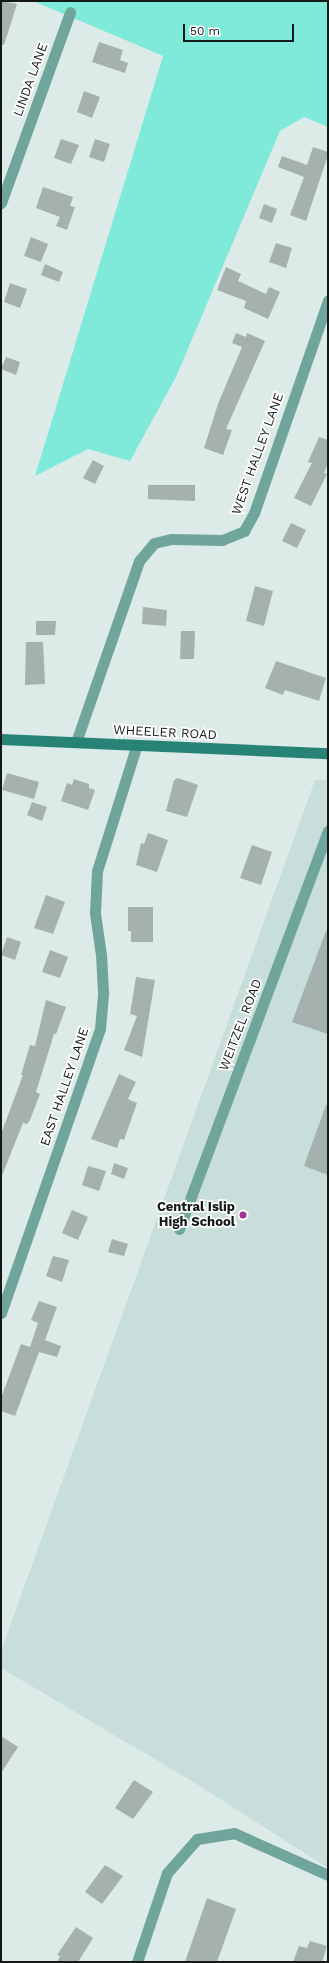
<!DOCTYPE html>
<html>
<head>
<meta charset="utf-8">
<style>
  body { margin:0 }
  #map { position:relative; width:329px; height:1963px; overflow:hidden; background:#ddebe8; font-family:"Work Sans",sans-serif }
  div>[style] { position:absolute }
  .built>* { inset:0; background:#c8deda }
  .green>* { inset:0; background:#7fead9 }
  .building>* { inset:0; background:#a4b1af }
  .minor>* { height:11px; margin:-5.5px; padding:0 5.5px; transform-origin:5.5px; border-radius:5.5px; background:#70a59b }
  .secondary>* { height:11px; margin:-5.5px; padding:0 5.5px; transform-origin:5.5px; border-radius:5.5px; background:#288377 }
  .dots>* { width:11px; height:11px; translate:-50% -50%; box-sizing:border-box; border:2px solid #fff; border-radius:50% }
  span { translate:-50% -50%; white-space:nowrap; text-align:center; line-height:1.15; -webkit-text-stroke:3.5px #fff; paint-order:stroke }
  .street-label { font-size:13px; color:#141918 }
  .poi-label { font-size:13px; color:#141918; font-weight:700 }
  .right { translate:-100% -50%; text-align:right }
  .frame { position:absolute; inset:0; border:2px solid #141918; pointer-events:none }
  .scale { position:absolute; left:183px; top:24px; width:111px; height:18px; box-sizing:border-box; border:2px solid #141918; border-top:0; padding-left:5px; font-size:12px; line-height:14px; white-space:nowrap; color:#141918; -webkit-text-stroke:3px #fff; paint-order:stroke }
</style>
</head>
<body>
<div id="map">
  <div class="built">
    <div style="clip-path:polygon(315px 780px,328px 780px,328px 1868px,195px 1783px,1px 1668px,1px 1651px)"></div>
  </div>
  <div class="green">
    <div style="clip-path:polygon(33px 1px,328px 1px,328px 127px,304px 117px,280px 131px,176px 377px,130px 461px,88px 449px,35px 476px,163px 56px)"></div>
  </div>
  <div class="building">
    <div style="clip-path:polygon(1px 1px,17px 4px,4px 45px,1px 44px)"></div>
    <div style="clip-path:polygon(99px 42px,123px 50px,120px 60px,128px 63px,125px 73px,92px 62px)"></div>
    <div style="clip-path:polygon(84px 91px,100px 97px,92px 118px,77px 112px)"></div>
    <div style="clip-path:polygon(61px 139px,79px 145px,71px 164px,54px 158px)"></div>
    <div style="clip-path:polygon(95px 139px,110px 144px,104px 162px,89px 157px)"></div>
    <div style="clip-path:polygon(313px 147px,328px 152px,328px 155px,306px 221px,290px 215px,304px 177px,278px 167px,282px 156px,307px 165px)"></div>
    <div style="clip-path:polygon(43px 187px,73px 197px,70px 206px,75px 207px,67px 230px,56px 226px,60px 217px,36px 208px)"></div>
    <div style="clip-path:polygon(264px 204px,277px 209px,272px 223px,259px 218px)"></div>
    <div style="clip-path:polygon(31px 237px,48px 244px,41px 262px,24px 256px)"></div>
    <div style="clip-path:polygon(276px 243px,292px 248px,286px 268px,269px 262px)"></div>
    <div style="clip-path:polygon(45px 264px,63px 272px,59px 282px,41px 275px)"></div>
    <div style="clip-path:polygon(226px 267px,241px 274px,238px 281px,266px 294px,269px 287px,280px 292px,268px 319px,244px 308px,246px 301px,217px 290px)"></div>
    <div style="clip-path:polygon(10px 283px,27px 289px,20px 308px,4px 302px)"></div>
    <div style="clip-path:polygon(236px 333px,246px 337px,247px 333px,265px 341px,226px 429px,232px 430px,223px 455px,204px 448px,218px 404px,242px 347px,232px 343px)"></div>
    <div style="clip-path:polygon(6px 357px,20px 362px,16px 375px,1px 369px)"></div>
    <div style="clip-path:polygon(319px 437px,328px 440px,328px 463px,324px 473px,327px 474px,311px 506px,294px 498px,312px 463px,308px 462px)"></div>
    <div style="clip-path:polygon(93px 460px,104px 466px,95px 484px,83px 478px)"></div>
    <div style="clip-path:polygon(148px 485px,195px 485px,195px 501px,148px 499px)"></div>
    <div style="clip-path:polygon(291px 523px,306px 530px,297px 548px,282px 541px)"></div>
    <div style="clip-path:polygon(255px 586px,273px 591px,264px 626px,246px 621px)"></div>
    <div style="clip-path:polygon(143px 607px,167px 610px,166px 626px,142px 624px)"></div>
    <div style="clip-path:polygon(36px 621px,56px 621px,55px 635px,36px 635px)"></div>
    <div style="clip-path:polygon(181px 631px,195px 631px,194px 659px,180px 659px)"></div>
    <div style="clip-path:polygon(26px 642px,43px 642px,45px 684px,25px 685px)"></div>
    <div style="clip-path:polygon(276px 661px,326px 678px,319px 701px,285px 690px,283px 695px,265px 688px)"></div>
    <div style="clip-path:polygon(7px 773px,39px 782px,34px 799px,2px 790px)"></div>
    <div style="clip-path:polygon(178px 778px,198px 785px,187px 817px,166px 811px,174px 780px)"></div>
    <div style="clip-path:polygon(74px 779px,89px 784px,89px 788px,95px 790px,88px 810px,61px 801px,67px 783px,72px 785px)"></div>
    <div style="clip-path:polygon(32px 802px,47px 807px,42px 821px,27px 815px)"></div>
    <div style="clip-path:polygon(148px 833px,168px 840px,157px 872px,136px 865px,141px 843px,144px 844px)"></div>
    <div style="clip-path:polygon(252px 845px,272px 852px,261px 885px,240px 878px)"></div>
    <div style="clip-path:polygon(46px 895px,65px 902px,53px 934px,34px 928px)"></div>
    <div style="clip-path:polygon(128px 907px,153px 907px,153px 942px,131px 942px,131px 931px,128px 931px)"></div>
    <div style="clip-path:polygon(326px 931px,328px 932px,328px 1034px,292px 1022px)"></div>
    <div style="clip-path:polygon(7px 937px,21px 942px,15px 960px,1px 955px)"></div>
    <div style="clip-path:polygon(50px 950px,68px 957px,60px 978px,42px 972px)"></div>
    <div style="clip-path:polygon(136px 977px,155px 980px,142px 1057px,124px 1050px,137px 1016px,130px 1014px)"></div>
    <div style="clip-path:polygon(46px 1000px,66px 1007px,56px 1034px,54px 1034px,36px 1092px,40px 1094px,30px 1120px,27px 1124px,23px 1123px,1px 1178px,1px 1134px,23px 1075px,21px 1075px,30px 1045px,35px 1046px)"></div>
    <div style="clip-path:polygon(119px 1074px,136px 1082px,128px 1099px,137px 1103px,124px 1140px,120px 1139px,117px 1148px,91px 1139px)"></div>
    <div style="clip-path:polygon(326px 1105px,328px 1105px,328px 1175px,304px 1166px)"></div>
    <div style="clip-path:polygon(114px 1163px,128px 1168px,124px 1179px,111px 1174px)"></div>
    <div style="clip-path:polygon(88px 1166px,106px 1171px,99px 1191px,82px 1185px)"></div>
    <div style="clip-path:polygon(72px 1210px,88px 1217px,78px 1240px,62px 1233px)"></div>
    <div style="clip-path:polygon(112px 1239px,128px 1244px,124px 1256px,108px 1252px)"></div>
    <div style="clip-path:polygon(53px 1256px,69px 1260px,62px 1282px,46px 1276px)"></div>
    <div style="clip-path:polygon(39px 1301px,57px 1307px,45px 1340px,61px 1346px,57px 1357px,39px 1352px,15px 1416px,1px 1411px,1px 1398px,21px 1344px,30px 1347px,38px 1323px,31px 1320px)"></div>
    <div style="clip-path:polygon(1px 1736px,18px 1747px,1px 1773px)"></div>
    <div style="clip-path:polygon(134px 1780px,153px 1792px,133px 1819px,115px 1808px)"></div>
    <div style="clip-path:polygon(105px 1865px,123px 1876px,102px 1904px,85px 1892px)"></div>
    <div style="clip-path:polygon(207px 1898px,236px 1909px,217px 1962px,185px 1962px)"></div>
    <div style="clip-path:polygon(76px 1927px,93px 1938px,78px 1962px,57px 1962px,60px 1956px,57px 1955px)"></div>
    <div style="clip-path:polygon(310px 1941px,327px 1946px,322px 1962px,293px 1962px,299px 1946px,307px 1948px)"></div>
  </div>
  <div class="minor">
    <div style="left:1px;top:203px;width:203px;rotate:-70.1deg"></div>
    <div style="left:76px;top:742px;width:192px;rotate:-70.8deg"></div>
    <div style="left:139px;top:561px;width:23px;rotate:-50deg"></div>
    <div style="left:154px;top:543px;width:18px;rotate:-13deg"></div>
    <div style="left:172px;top:539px;width:50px;rotate:1.1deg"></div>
    <div style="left:222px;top:540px;width:24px;rotate:-22deg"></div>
    <div style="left:244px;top:531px;width:21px;rotate:-61deg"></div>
    <div style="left:254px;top:513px;width:225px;rotate:-70.8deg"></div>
    <div style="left:179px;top:1229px;width:425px;rotate:-69.5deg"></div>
    <div style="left:1px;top:1313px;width:301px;rotate:-70.8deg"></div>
    <div style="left:100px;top:1029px;width:37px;rotate:-85deg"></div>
    <div style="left:103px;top:992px;width:37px;rotate:-93deg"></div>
    <div style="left:101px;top:955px;width:42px;rotate:-98.1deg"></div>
    <div style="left:95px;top:913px;width:42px;rotate:-87.3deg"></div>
    <div style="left:97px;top:871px;width:130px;rotate:-72.5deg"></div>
    <div style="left:137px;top:1962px;width:94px;rotate:-71.4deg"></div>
    <div style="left:167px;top:1873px;width:45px;rotate:-48.6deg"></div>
    <div style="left:197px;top:1839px;width:37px;rotate:-9deg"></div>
    <div style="left:234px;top:1833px;width:103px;rotate:24.1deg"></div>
  </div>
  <div class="secondary">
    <div style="left:1px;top:739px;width:327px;rotate:2.5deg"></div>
  </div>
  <div class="dots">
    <div style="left:243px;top:1215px;background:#a03595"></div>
  </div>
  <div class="street-label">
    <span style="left:31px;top:80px;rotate:-70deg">LINDA LANE</span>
    <span style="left:258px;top:454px;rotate:-70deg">WEST HALLEY LANE</span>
    <span style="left:165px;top:733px;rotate:3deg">WHEELER ROAD</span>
    <span style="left:241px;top:1025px;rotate:-69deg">WEITZEL ROAD</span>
    <span style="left:65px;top:1087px;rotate:-71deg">EAST HALLEY LANE</span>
  </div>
  <div class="poi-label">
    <span class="right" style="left:235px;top:1215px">Central Islip<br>High School</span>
  </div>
  <div class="frame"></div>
  <div class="scale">50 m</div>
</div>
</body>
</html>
